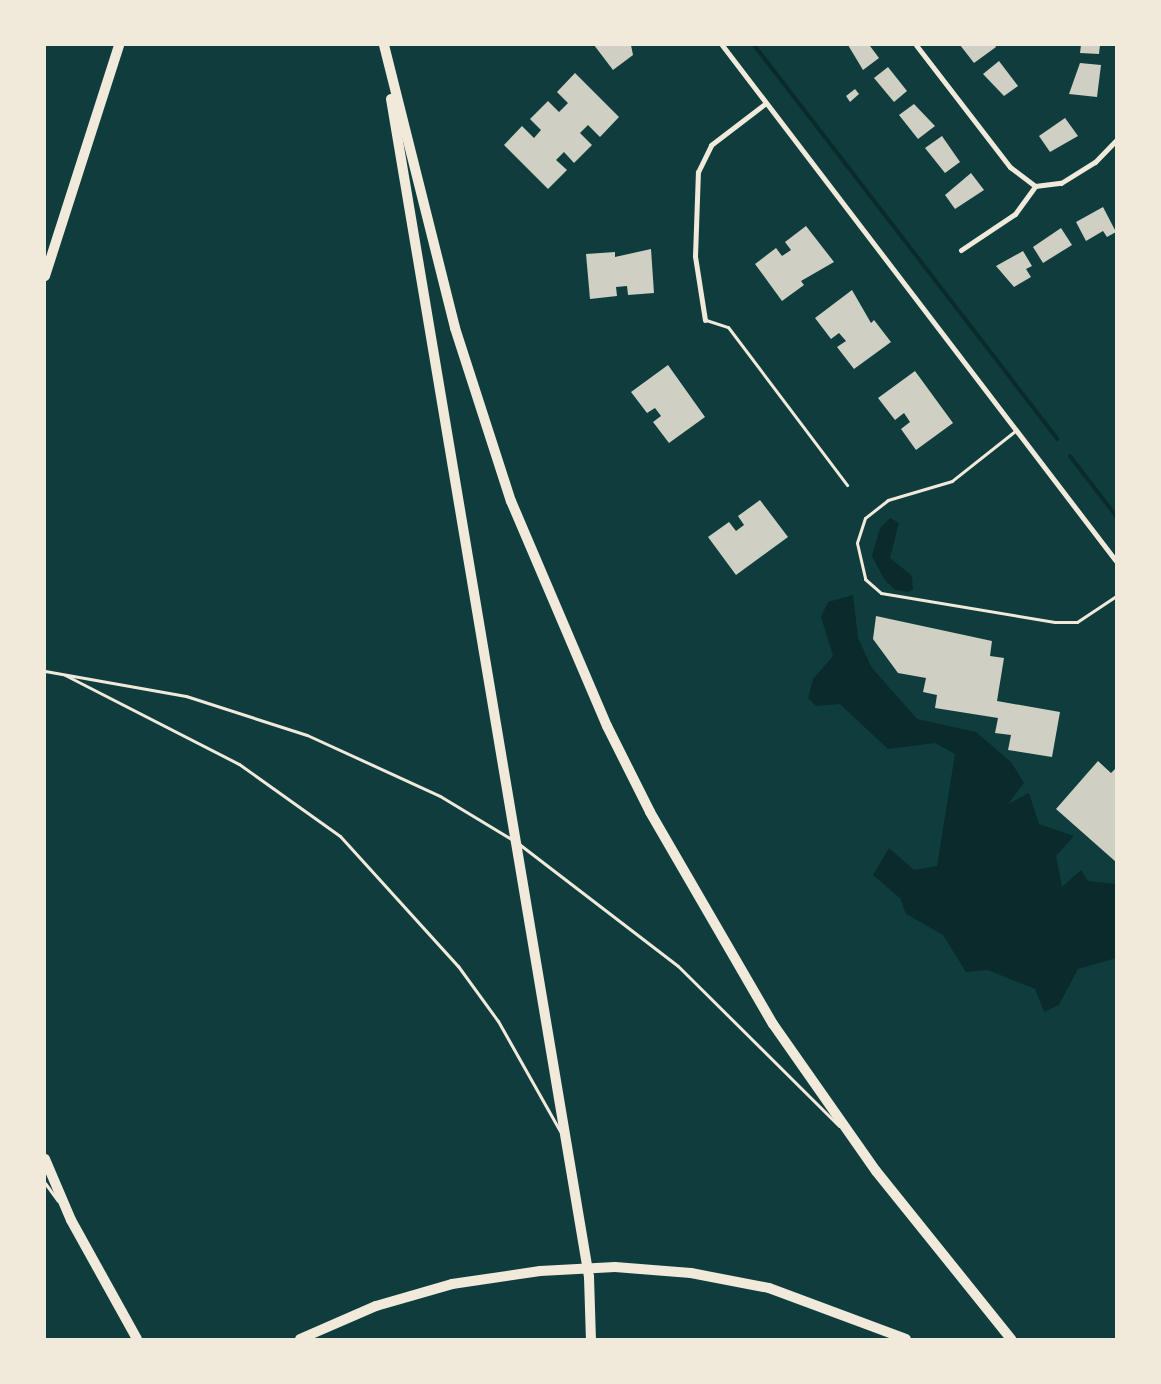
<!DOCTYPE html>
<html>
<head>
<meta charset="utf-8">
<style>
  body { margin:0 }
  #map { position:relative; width:1161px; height:1384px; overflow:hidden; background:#0f3d3e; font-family:"Source Sans 3",sans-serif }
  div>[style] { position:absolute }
  .water>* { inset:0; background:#0a2a2b }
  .stream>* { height:4px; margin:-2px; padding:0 2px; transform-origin:2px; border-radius:2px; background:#0a2a2b }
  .building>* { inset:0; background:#cfcfc3 }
  .service>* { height:3px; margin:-1.5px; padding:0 1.5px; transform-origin:1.5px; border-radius:1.5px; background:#f1e9da }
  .minor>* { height:5px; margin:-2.5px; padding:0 2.5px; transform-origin:2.5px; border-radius:2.5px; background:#f1e9da }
  .motorway>* { height:10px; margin:-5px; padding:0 5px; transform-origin:5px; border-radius:5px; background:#f1e9da }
  span { translate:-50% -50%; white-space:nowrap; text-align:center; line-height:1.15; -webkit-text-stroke:4.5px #f1e9da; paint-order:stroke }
  .frame { position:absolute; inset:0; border:46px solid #f1e9da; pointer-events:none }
</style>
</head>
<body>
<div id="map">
  <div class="water">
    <div style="clip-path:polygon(890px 518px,899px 523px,890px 558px,912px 576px,913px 590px,908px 592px,895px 590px,884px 579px,872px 556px,880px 528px)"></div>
    <div style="clip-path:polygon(853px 595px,858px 638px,872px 668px,917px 719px,976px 732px,1011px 762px,1024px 783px,1008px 804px,1029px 793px,1039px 824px,1074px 836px,1056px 856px,1062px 887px,1081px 870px,1088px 881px,1116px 884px,1116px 958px,1078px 969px,1059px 1005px,1044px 1012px,1035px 989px,988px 970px,966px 972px,943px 935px,906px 914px,900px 898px,873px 875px,889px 848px,914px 870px,937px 866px,955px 754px,935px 743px,888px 749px,840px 704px,816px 706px,808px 698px,813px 679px,833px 656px,821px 617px,828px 602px)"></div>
  </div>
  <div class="stream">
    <div style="left:754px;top:45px;width:497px;rotate:52.4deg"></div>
    <div style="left:1070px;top:456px;width:76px;rotate:52.5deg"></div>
  </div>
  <div class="building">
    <div style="clip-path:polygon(594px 45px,631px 45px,633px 55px,613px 70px)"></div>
    <div style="clip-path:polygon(848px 45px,870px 46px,879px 58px,863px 70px)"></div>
    <div style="clip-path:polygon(960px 45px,995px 45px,996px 47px,974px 63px)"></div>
    <div style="clip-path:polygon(1081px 45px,1100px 45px,1099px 54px,1080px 53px)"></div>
    <div style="clip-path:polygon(999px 61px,1018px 86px,1004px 96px,983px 74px)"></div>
    <div style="clip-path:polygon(1080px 63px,1101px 65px,1097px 97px,1069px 94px)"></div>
    <div style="clip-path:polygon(888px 67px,907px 91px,894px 102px,874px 78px)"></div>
    <div style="clip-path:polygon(575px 73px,619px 117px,600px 137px,588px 125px,580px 133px,592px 145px,574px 163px,564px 152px,556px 160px,567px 170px,548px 189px,504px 145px,522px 126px,534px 138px,541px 130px,530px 119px,548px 101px,559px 112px,568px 103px,557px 92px)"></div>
    <div style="clip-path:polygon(855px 89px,859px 94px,850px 102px,846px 96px)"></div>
    <div style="clip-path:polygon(914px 104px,935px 126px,918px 139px,899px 115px)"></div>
    <div style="clip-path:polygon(1065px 118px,1078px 136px,1050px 152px,1039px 136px)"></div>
    <div style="clip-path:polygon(942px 136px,960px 162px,945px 173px,925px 148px)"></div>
    <div style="clip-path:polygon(971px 173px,984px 190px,955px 209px,945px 195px)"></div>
    <div style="clip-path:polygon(1103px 207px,1116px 232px,1107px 237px,1103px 231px,1086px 241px,1076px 222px)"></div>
    <div style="clip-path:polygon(806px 226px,834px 262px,801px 281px,804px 285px,782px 301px,755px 264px,776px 248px,782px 256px,791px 250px,785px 242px)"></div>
    <div style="clip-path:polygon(1061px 228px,1072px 245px,1043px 263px,1033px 247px)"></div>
    <div style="clip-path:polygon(651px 249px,654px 293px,628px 295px,627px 286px,616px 287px,617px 296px,590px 299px,586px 254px,615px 252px,615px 257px)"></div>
    <div style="clip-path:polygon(1023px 251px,1032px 266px,1026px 269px,1031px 277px,1014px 287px,996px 266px)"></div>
    <div style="clip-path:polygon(852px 290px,871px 323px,874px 320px,891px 342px,854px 369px,837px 347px,846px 341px,839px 333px,831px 339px,815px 318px)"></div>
    <div style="clip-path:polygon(668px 365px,705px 417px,669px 443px,653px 422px,661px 416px,655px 408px,647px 413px,631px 392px)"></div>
    <div style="clip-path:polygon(915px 371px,953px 423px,916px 450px,901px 429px,910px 422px,904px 413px,895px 420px,878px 398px)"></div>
    <div style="clip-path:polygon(760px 500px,788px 537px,736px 575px,708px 537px,729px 522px,736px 531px,744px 525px,738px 516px)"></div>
    <div style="clip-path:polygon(876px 616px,992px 641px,990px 656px,1004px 658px,997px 701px,1060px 712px,1052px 757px,1008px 750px,1011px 735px,995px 733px,998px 718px,935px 708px,937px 695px,923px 692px,926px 678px,898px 673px,873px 639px)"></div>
    <div style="clip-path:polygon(1098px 761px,1111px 773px,1116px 768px,1116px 862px,1056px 809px)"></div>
  </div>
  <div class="service">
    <div style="left:706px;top:320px;width:23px;rotate:18deg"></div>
    <div style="left:728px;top:327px;width:198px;rotate:53deg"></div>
    <div style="left:1015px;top:431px;width:80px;rotate:141.6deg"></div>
    <div style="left:952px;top:481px;width:67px;rotate:163.5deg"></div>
    <div style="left:888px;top:500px;width:29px;rotate:142deg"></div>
    <div style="left:865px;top:518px;width:26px;rotate:108deg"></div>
    <div style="left:857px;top:543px;width:37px;rotate:77deg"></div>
    <div style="left:865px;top:579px;width:21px;rotate:41deg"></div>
    <div style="left:881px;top:593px;width:176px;rotate:9.5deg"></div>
    <div style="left:1055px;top:622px;width:22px"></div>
    <div style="left:1077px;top:622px;width:47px;rotate:-33.7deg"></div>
    <div style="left:45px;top:671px;width:143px;rotate:10.1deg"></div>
    <div style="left:186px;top:696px;width:127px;rotate:17.9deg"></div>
    <div style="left:307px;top:735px;width:146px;rotate:24.6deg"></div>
    <div style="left:440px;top:796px;width:85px;rotate:31.1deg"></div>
    <div style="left:65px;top:675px;width:195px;rotate:27.1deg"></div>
    <div style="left:239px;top:764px;width:124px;rotate:35.5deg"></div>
    <div style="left:340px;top:836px;width:176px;rotate:47.8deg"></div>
    <div style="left:458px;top:966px;width:68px;rotate:54deg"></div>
    <div style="left:498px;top:1021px;width:126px;rotate:60.6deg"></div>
    <div style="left:519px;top:844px;width:200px;rotate:37.5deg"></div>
    <div style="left:678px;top:966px;width:227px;rotate:44.8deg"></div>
    <div style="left:45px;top:1183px;width:22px;rotate:54deg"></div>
  </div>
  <div class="minor">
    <div style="left:722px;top:45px;width:649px;rotate:52.64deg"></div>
    <div style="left:916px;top:45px;width:154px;rotate:52.4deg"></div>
    <div style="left:1010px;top:167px;width:31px;rotate:37deg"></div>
    <div style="left:1035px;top:186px;width:26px;rotate:-7deg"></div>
    <div style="left:1061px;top:183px;width:40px;rotate:-32deg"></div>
    <div style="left:1095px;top:162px;width:30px;rotate:-46deg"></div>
    <div style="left:961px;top:250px;width:65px;rotate:-33.7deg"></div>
    <div style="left:1015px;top:214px;width:34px;rotate:-54deg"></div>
    <div style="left:705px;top:320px;width:65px;rotate:-98.9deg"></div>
    <div style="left:695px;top:256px;width:84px;rotate:-88deg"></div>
    <div style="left:698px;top:172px;width:30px;rotate:-64deg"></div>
    <div style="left:711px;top:145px;width:69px;rotate:-37.4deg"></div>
  </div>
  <div class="motorway">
    <div style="left:384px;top:45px;width:292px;rotate:75.9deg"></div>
    <div style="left:455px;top:328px;width:182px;rotate:72.1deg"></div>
    <div style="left:511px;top:501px;width:245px;rotate:66.9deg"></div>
    <div style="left:607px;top:726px;width:96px;rotate:63.4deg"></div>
    <div style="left:650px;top:812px;width:245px;rotate:59.9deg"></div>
    <div style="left:773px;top:1024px;width:179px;rotate:55deg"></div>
    <div style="left:876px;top:1171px;width:216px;rotate:51.2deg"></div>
    <div style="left:391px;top:99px;width:1195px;rotate:80.46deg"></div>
    <div style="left:589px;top:1277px;width:62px;rotate:88.2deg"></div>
    <div style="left:45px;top:276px;width:243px;rotate:-72.2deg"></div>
    <div style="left:45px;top:1159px;width:66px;rotate:66.9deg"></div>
    <div style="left:71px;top:1220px;width:136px;rotate:61deg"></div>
    <div style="left:300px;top:1339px;width:83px;rotate:-23.5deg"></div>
    <div style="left:376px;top:1306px;width:79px;rotate:-16.1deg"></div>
    <div style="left:452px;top:1284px;width:89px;rotate:-8.4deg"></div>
    <div style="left:540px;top:1271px;width:75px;rotate:-3.1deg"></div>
    <div style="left:615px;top:1267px;width:76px;rotate:4.5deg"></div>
    <div style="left:691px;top:1273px;width:79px;rotate:10.9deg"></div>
    <div style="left:769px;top:1288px;width:146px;rotate:20.4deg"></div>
  </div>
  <div class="frame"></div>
</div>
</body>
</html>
